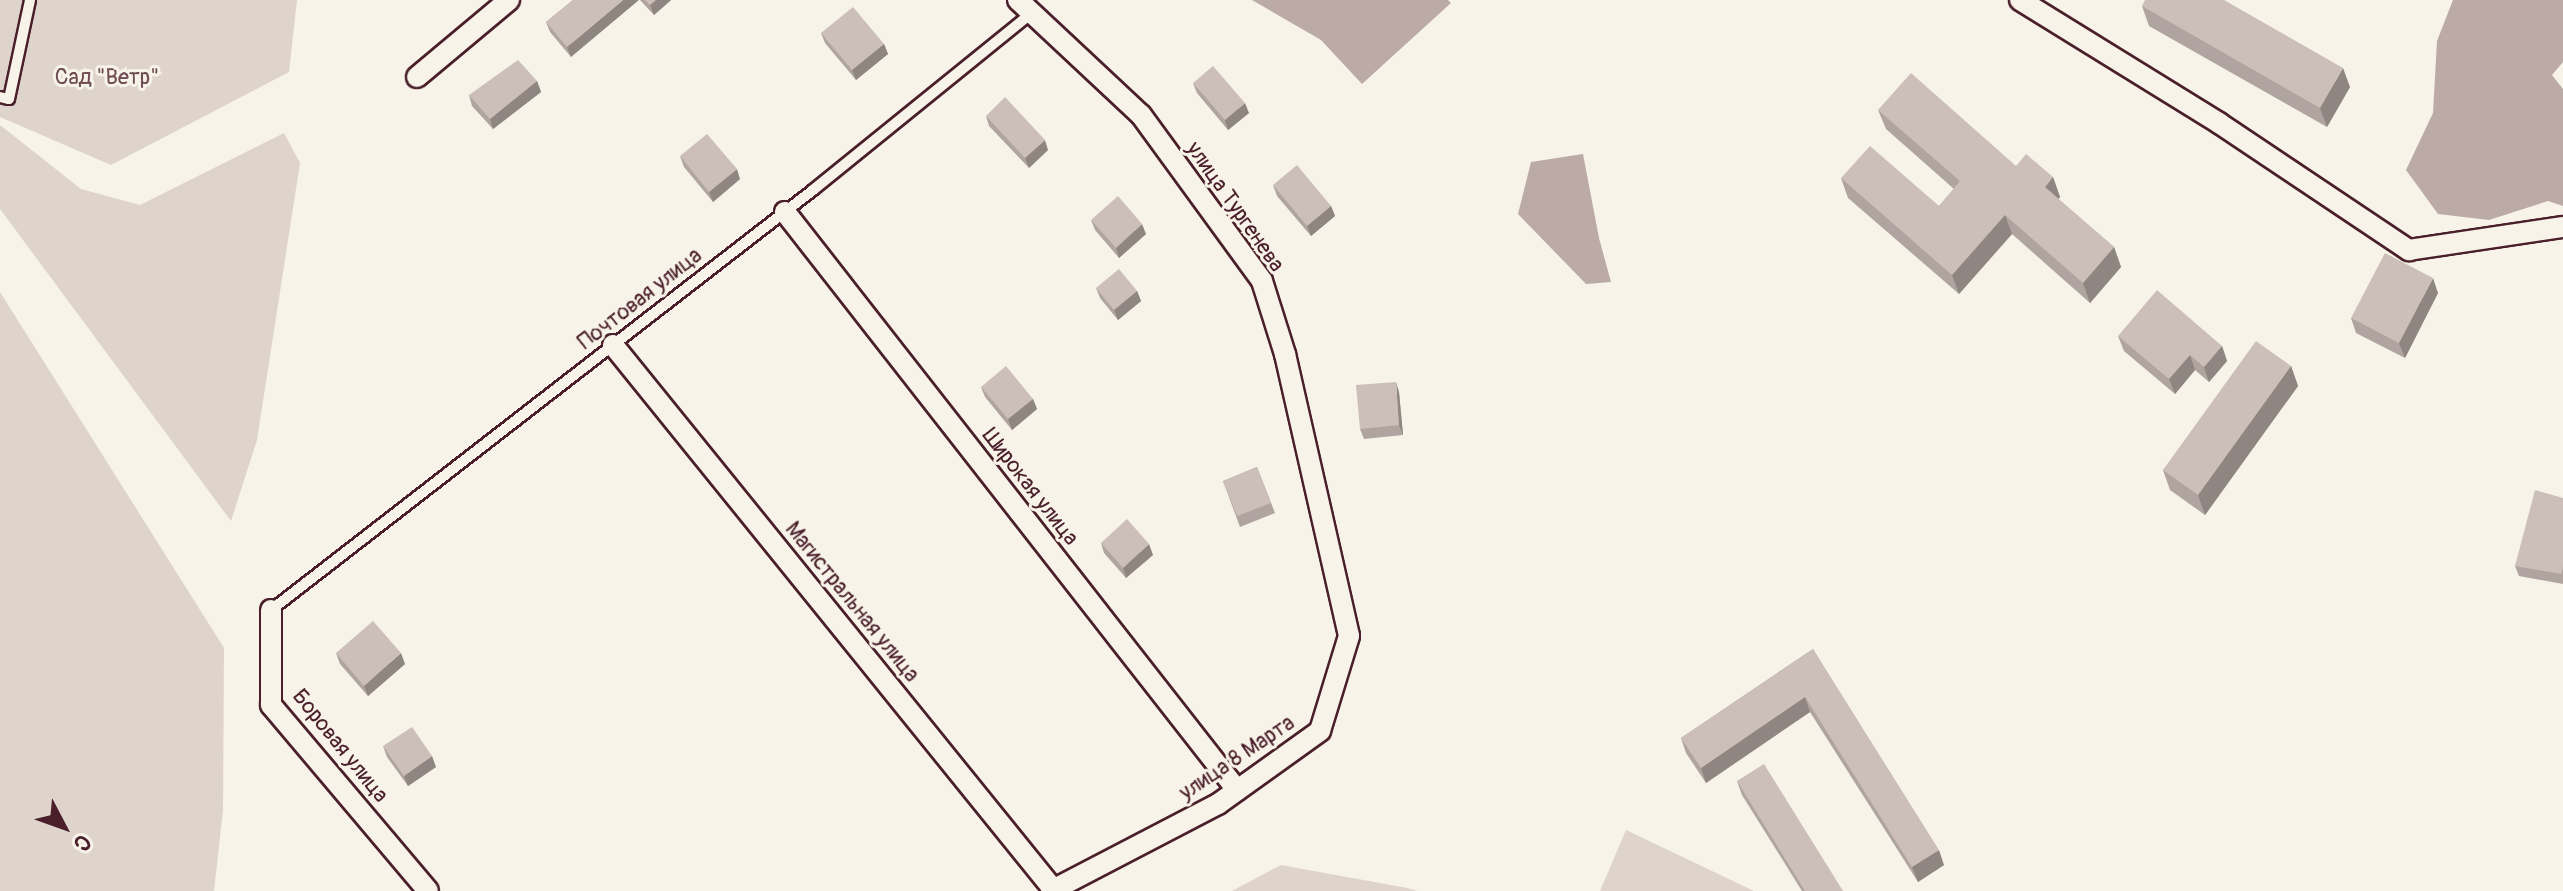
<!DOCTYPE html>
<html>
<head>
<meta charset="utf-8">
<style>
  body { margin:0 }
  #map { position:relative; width:2563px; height:891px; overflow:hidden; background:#f7f3e8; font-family:Pangolin,sans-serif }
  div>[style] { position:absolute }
  .green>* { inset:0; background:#ded4cc }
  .water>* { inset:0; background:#bcaaa7 }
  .roads { filter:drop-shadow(2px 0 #4a1f2b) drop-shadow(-2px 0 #4a1f2b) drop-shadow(0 2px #4a1f2b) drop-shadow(0 -2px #4a1f2b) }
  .service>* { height:10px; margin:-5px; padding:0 5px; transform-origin:5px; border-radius:5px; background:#f7f3e8 }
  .minor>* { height:20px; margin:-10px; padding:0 10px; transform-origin:10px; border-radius:10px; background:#f7f3e8 }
  .wall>* { inset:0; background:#afa49f }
  .shaded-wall>* { inset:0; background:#8f8682 }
  .building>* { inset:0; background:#ccbfb9 }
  span { translate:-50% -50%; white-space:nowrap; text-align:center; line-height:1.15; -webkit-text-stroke:6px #f7f3e8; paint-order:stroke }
  .park-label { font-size:22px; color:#6f4c53 }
  .street-label { font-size:22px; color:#4a1f2b }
  .north { position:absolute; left:24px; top:787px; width:80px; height:80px; -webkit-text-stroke:6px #f7f3e8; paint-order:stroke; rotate:131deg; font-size:22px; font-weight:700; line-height:32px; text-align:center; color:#4a1f2b }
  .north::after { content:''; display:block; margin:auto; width:28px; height:36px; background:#4a1f2b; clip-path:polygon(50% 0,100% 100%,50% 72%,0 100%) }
</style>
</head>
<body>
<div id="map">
  <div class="green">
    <div style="clip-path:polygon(0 0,297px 0,289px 72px,111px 165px,0 117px)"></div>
    <div style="clip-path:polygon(0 125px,81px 189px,140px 205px,284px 133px,300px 163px,257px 440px,231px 521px,0 209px)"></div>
    <div style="clip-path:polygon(0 292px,224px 648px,223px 810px,214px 891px,0 891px)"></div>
    <div style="clip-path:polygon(1626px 830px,1754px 891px,1600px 891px)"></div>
    <div style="clip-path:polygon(1281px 865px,1407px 888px,1417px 891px,1232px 891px)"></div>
  </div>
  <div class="water">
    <div style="clip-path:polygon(1252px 0,1448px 0,1451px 3px,1362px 84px,1321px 40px)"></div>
    <div style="clip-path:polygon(2453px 0,2563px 0,2563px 62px,2552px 75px,2563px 89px,2563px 206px,2548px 201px,2489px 220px,2438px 214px,2406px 170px,2433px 113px,2437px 41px)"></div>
    <div style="clip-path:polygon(1583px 154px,1599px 238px,1611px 282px,1586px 284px,1518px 214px,1531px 162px)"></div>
  </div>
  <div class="roads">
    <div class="service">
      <div style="left:0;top:97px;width:9px;rotate:13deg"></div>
      <div style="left:9px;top:99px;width:101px;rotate:-78deg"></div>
      <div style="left:271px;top:610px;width:686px;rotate:-37.77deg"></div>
      <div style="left:813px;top:190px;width:278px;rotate:-39deg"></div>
    </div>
    <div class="minor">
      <div style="left:1018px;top:0;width:168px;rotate:43.1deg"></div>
      <div style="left:1141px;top:115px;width:205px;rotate:53.9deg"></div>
      <div style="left:1262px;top:281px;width:77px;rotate:72.5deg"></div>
      <div style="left:1285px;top:354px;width:289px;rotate:77.2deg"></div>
      <div style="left:1349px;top:636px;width:99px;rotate:107deg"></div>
      <div style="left:1320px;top:731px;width:125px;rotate:144.4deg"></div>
      <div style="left:1218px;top:804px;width:188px;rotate:152.5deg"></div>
      <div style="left:2020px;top:0;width:234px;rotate:31.7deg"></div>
      <div style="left:2219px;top:123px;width:229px;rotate:33.8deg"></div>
      <div style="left:2409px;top:250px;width:156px;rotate:-8.5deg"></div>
      <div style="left:417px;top:77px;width:120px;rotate:-39.9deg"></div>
      <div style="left:785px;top:212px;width:734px;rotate:51.97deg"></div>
      <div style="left:613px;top:345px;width:700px;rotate:51.03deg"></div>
      <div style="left:271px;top:610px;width:95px;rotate:90deg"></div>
      <div style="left:271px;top:705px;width:243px;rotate:49.8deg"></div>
    </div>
  </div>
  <div class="wall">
    <div style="clip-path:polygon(573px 0,571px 57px,550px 32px,546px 22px)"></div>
    <div style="clip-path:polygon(640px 0,671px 0,654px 15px)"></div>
    <div style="clip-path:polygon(2142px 6px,2350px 87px,2327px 127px,2149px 26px)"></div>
    <div style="clip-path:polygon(821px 33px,884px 44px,888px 54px,856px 80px,825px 43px)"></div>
    <div style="clip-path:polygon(537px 81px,541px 92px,493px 129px,472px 106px,469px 95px)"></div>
    <div style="clip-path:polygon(1193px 83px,1249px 113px,1228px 130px,1197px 93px)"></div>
    <div style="clip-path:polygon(1878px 110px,2016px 166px,2053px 177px,2060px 197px,2058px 199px,2114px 247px,2121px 267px,2090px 303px,2012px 234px,1959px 294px,1848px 198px,1841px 178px,1939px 206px,1954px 189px,1886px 129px)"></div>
    <div style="clip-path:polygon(986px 116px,1048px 150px,1029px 168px,989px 126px)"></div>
    <div style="clip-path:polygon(680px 156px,740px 179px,713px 202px,684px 167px)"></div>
    <div style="clip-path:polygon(1273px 185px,1331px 206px,1335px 216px,1311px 236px,1277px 196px)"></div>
    <div style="clip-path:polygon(1091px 220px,1146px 234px,1119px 258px,1095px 230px)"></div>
    <div style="clip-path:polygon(1096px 288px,1137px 291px,1141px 301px,1118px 320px,1100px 298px)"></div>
    <div style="clip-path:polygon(2438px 293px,2405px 358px,2356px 333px,2351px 318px)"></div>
    <div style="clip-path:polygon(2118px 336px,2222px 346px,2227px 361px,2209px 382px,2195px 370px,2175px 394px,2124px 351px)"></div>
    <div style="clip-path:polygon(2291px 366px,2298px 386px,2205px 515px,2170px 490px,2163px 470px)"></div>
    <div style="clip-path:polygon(981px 387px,1033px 399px,1037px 409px,1012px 430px,985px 397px)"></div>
    <div style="clip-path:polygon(1399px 392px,1403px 435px,1364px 439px,1360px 429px)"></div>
    <div style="clip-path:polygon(1257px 467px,1275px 513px,1240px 527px,1223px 481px)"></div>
    <div style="clip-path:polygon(2563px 498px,2563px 584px,2519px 576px,2515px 566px)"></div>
    <div style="clip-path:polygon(1101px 543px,1153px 555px,1126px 578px,1104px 553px)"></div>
    <div style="clip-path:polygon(1813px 649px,1944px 865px,1918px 882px,1810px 712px,1706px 783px,1686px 753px,1681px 738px)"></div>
    <div style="clip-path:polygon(336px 653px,405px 664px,368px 696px,340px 664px)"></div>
    <div style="clip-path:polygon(383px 746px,436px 767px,408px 786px,387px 757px)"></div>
    <div style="clip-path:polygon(1737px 781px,1843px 891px,1802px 891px,1742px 795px)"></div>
  </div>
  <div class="shaded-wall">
    <div style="clip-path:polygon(623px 0,639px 0,571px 57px,567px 47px)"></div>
    <div style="clip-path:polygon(656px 0,671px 0,654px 15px,650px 5px)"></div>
    <div style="clip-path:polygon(884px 44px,888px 54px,856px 80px,852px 70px)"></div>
    <div style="clip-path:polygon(2343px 68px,2350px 87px,2327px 127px,2320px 108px)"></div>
    <div style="clip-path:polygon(537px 81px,541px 92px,493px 129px,490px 119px)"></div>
    <div style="clip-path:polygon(1245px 103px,1249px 113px,1228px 130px,1225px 120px)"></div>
    <div style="clip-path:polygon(1045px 140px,1048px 150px,1029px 168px,1025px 158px)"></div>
    <div style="clip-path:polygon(737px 169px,740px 179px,713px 202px,709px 192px)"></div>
    <div style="clip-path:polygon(2053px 177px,2060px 197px,2052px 206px,2045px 187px)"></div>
    <div style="clip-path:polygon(1331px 206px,1335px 216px,1311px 236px,1307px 226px)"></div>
    <div style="clip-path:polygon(2005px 215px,2012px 234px,1959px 294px,1952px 275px)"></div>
    <div style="clip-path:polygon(1142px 224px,1146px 234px,1119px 258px,1116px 248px)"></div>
    <div style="clip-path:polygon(2114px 247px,2121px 267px,2090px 303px,2083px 283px)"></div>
    <div style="clip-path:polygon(2433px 278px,2438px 293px,2405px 358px,2399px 343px)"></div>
    <div style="clip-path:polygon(1137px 291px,1141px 301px,1118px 320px,1114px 310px)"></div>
    <div style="clip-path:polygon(2222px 346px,2227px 361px,2209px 382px,2204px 367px)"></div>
    <div style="clip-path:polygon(2190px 355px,2195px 370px,2175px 394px,2169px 379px)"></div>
    <div style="clip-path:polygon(2291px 366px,2298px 386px,2205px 515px,2198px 495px)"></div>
    <div style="clip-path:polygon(1396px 382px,1399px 392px,1403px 435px,1399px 425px)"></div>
    <div style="clip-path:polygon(1033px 399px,1037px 409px,1012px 430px,1008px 419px)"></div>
    <div style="clip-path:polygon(1149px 544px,1153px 555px,1126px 578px,1123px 568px)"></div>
    <div style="clip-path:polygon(401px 653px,405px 664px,368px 696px,364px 686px)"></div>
    <div style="clip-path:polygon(1805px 697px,1810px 712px,1706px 783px,1701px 768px)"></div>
    <div style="clip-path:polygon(432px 756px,436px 767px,408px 786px,404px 776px)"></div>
    <div style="clip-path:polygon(1939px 850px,1944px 865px,1918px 882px,1912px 867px)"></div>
  </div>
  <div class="building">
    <div style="clip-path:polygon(573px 0,623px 0,567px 47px,546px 22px)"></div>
    <div style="clip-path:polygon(645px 0,656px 0,650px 5px)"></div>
    <div style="clip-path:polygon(2145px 0,2224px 0,2343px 68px,2320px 108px,2142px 6px)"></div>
    <div style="clip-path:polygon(853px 7px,884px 44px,852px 70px,821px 33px)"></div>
    <div style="clip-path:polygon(518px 60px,537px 81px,490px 119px,469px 95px)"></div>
    <div style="clip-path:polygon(1213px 66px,1245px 103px,1225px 120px,1193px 83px)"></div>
    <div style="clip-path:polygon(1911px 73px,2016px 166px,2026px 154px,2053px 177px,2045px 187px,2114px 247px,2083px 283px,2005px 215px,1952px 275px,1841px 178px,1870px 146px,1939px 206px,1960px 181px,1878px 110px)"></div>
    <div style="clip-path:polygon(1005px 97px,1045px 140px,1025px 158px,986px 116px)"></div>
    <div style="clip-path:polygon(707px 134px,737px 169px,709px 192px,680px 156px)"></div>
    <div style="clip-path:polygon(1297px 165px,1331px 206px,1307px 226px,1273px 185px)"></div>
    <div style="clip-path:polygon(1118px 196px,1142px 224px,1116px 248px,1091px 220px)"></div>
    <div style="clip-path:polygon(2385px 253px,2433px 278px,2399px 343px,2351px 318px)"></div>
    <div style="clip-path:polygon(1119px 269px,1137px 291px,1114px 310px,1096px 288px)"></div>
    <div style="clip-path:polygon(2157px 290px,2222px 346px,2204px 367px,2190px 355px,2169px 379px,2118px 336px)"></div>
    <div style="clip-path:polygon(2256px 341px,2291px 366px,2198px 495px,2163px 470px)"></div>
    <div style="clip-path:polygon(1006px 366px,1033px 399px,1008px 419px,981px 387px)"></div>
    <div style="clip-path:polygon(1396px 382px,1399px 425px,1360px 429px,1356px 385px)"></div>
    <div style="clip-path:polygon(1257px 467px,1271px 503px,1237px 516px,1223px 481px)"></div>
    <div style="clip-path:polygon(2535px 490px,2563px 498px,2563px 567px,2561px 574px,2515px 566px)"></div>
    <div style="clip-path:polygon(1127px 519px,1149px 544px,1123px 568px,1101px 543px)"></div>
    <div style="clip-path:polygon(373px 621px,401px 653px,364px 686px,336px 653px)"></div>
    <div style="clip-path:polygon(1813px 649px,1939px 850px,1912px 867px,1805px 697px,1701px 768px,1681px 738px)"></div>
    <div style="clip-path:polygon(412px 727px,432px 756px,404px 776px,383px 746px)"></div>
    <div style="clip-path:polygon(1764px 764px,1843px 891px,1805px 891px,1737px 781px)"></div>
  </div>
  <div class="park-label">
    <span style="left:107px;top:78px">Сад "Ветр"</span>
  </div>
  <div class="street-label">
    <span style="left:1235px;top:207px;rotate:55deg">улица Тургенева</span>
    <span style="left:640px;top:299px;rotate:-38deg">Почтовая улица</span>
    <span style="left:1030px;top:487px;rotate:52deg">Широкая улица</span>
    <span style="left:852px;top:602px;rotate:51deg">Магистральная улица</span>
    <span style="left:340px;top:746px;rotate:51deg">Боровая улица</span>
    <span style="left:1237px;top:758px;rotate:-34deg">улица 8 Марта</span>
  </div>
  <div class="north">С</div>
</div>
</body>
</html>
